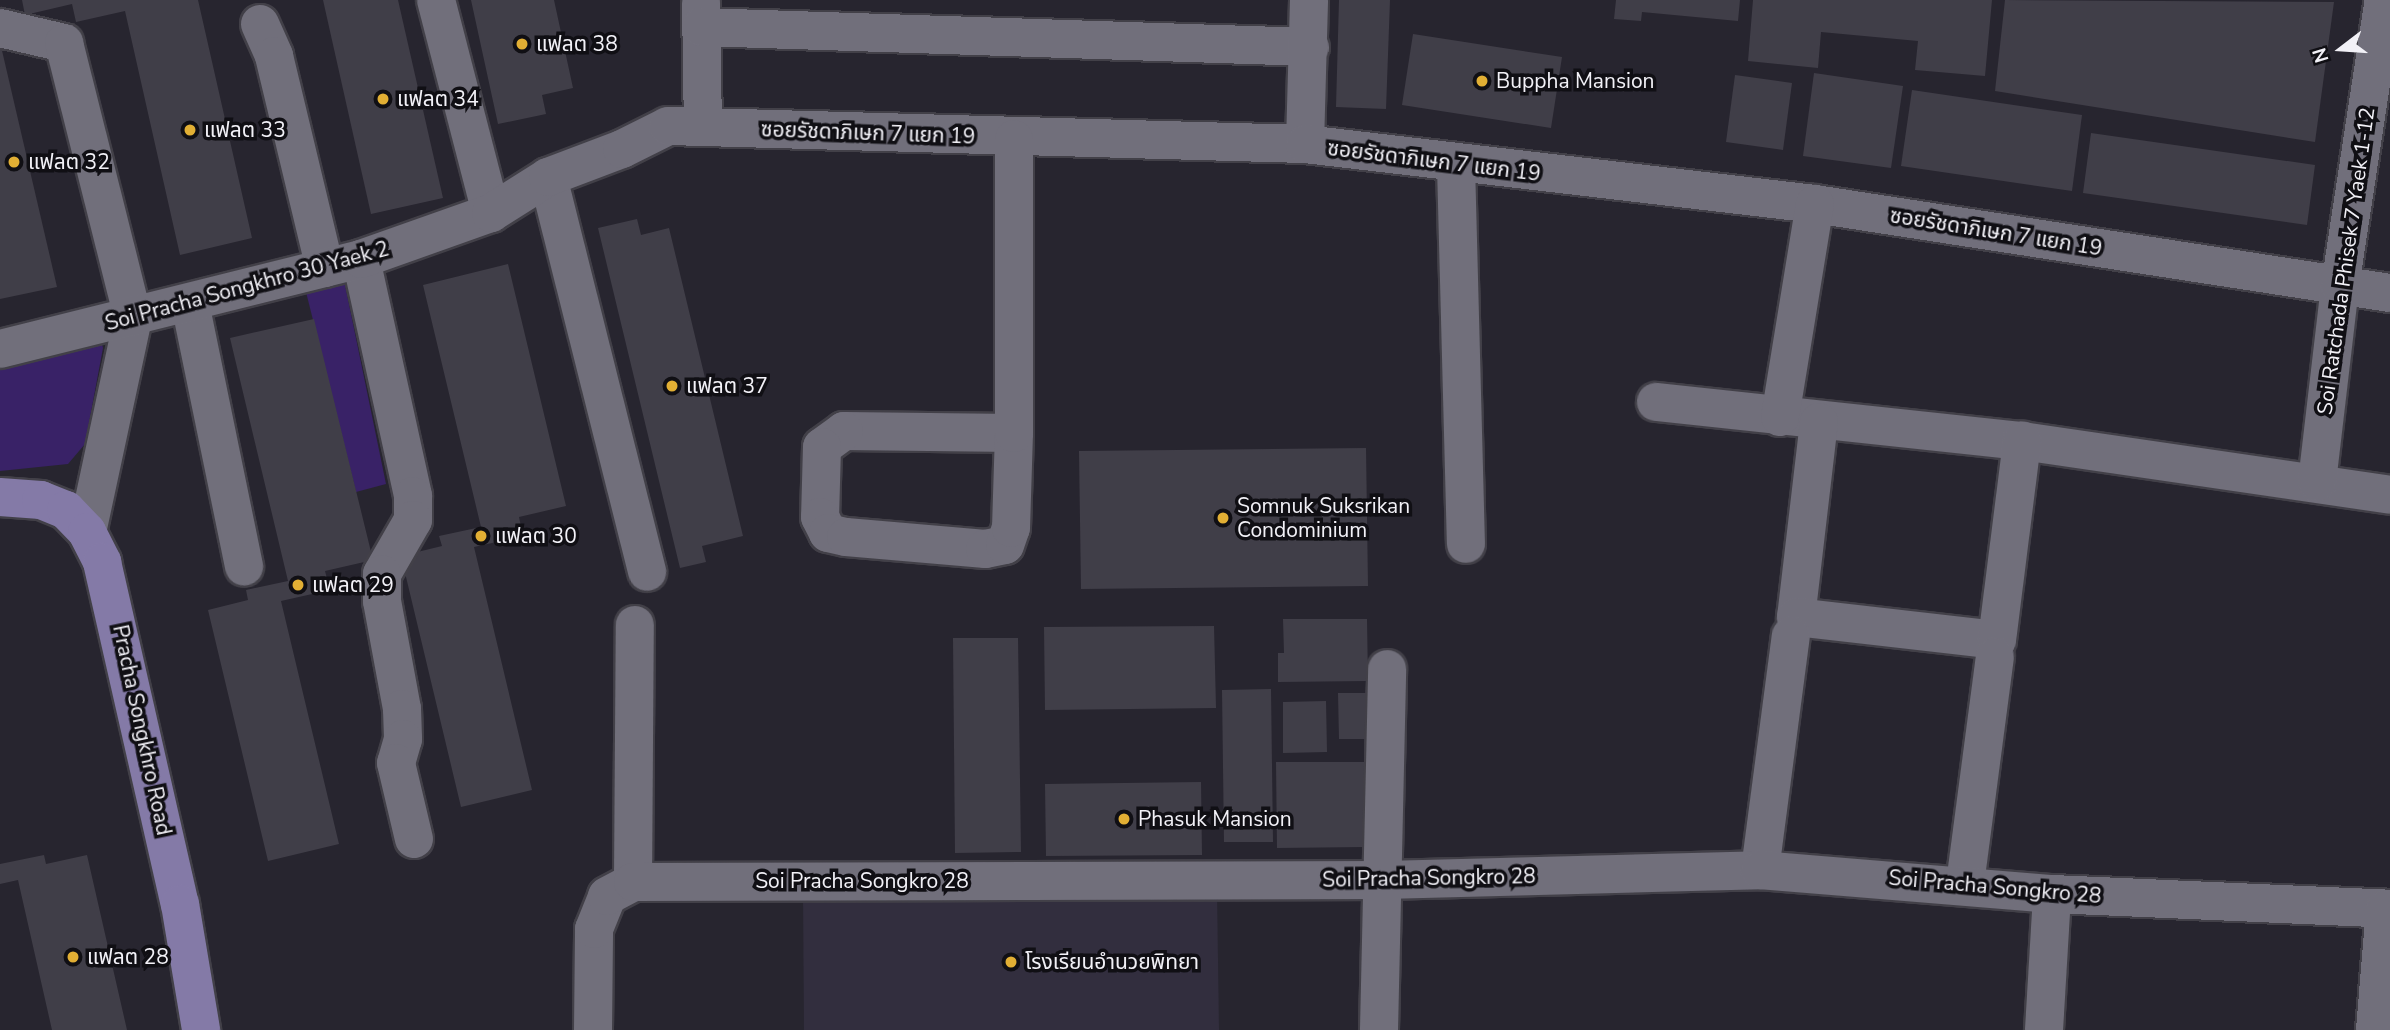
<!DOCTYPE html>
<html>
<head>
<meta charset="utf-8">
<style>
  body { margin:0 }
  #map { position:relative; width:2390px; height:1030px; overflow:hidden; background:#27252f; font-family:"Nunito Sans","Noto Sans Thai",sans-serif }
  div>[style] { position:absolute }
  .built>* { inset:0; background:#322e3e }
  .green>* { inset:0; background:#392267 }
  .building>* { inset:0; background:#403e48 }
  .roads { filter:drop-shadow(2px 0 #424048) drop-shadow(-2px 0 #424048) drop-shadow(0 2px #424048) drop-shadow(0 -2px #424048) }
  .minor>* { height:38px; margin:-19px; padding:0 19px; transform-origin:19px; border-radius:19px; background:#716f7b }
  .major>* { height:38px; margin:-19px; padding:0 19px; transform-origin:19px; border-radius:19px; background:#847aa7 }
  .dots>* { width:19px; height:19px; translate:-50% -50%; box-sizing:border-box; border:4px solid #100f14; border-radius:50% }
  span { translate:-50% -50%; white-space:nowrap; text-align:center; line-height:1.15; -webkit-text-stroke:7px #100f14; paint-order:stroke }
  .poi-label { font-size:21px; color:#f2f1f7 }
  .left { translate:0 -50%; text-align:left }
  .street-label { font-size:21px; color:#f2f1f7 }
  .north { position:absolute; left:2306px; top:14px; width:70px; height:70px; -webkit-text-stroke:5px #100f14; paint-order:stroke; rotate:253deg; font-size:19px; font-weight:700; line-height:28px; text-align:center; color:#f2f1f7 }
  .north::after { content:''; display:block; margin:auto; width:24px; height:32px; background:#f2f1f7; clip-path:polygon(50% 0,100% 100%,50% 72%,0 100%) }
</style>
</head>
<body>
<div id="map">
  <div class="built">
    <div style="clip-path:polygon(1217px 890px,1219px 1030px,804px 1030px,803px 894px)"></div>
  </div>
  <div class="green">
    <div style="clip-path:polygon(344px 280px,386px 484px,356px 492px,305px 288px)"></div>
    <div style="clip-path:polygon(100px 336px,103px 348px,85px 444px,68px 464px,0 471px,0 360px)"></div>
  </div>
  <div class="building">
    <div style="clip-path:polygon(22px 0,198px 0,252px 238px,180px 255px,125px 11px,76px 22px,72px 4px,25px 15px)"></div>
    <div style="clip-path:polygon(323px 0,398px 0,443px 198px,371px 214px)"></div>
    <div style="clip-path:polygon(471px 0,554px 0,573px 88px,542px 95px,546px 114px,498px 124px)"></div>
    <div style="clip-path:polygon(1339px 0,1390px 0,1386px 109px,1336px 107px)"></div>
    <div style="clip-path:polygon(1616px 0,1740px 0,1738px 21px,1642px 12px,1641px 21px,1614px 19px)"></div>
    <div style="clip-path:polygon(1753px 0,1992px 0,1985px 76px,1915px 70px,1918px 41px,1821px 32px,1818px 68px,1748px 61px)"></div>
    <div style="clip-path:polygon(2005px 0,2334px 2px,2315px 142px,1995px 91px)"></div>
    <div style="clip-path:polygon(1413px 34px,1562px 57px,1551px 128px,1402px 105px)"></div>
    <div style="clip-path:polygon(0 42px,57px 287px,0 299px)"></div>
    <div style="clip-path:polygon(1814px 73px,1903px 86px,1891px 168px,1803px 156px)"></div>
    <div style="clip-path:polygon(1735px 75px,1792px 83px,1783px 150px,1726px 142px)"></div>
    <div style="clip-path:polygon(1912px 90px,2082px 115px,2072px 191px,1901px 166px)"></div>
    <div style="clip-path:polygon(2091px 133px,2315px 165px,2307px 225px,2083px 193px)"></div>
    <div style="clip-path:polygon(637px 219px,641px 235px,669px 228px,743px 536px,702px 546px,706px 562px,680px 568px,598px 228px)"></div>
    <div style="clip-path:polygon(508px 264px,566px 506px,519px 517px,523px 536px,474px 547px,532px 790px,461px 807px,401px 556px,442px 546px,439px 536px,481px 527px,423px 285px)"></div>
    <div style="clip-path:polygon(314px 319px,373px 560px,325px 571px,330px 590px,281px 601px,339px 844px,268px 861px,208px 610px,248px 600px,246px 590px,288px 581px,230px 338px)"></div>
    <div style="clip-path:polygon(1366px 448px,1368px 586px,1081px 589px,1079px 451px)"></div>
    <div style="clip-path:polygon(1283px 619px,1367px 619px,1368px 681px,1278px 682px,1278px 653px,1284px 653px)"></div>
    <div style="clip-path:polygon(1214px 626px,1216px 708px,1045px 710px,1044px 627px)"></div>
    <div style="clip-path:polygon(953px 638px,1018px 638px,1021px 852px,955px 853px)"></div>
    <div style="clip-path:polygon(1271px 689px,1273px 842px,1224px 842px,1222px 690px)"></div>
    <div style="clip-path:polygon(1338px 693px,1368px 693px,1368px 739px,1339px 739px)"></div>
    <div style="clip-path:polygon(1326px 701px,1327px 752px,1283px 753px,1283px 702px)"></div>
    <div style="clip-path:polygon(1276px 762px,1364px 762px,1365px 847px,1277px 848px)"></div>
    <div style="clip-path:polygon(1201px 782px,1202px 855px,1046px 856px,1045px 784px)"></div>
    <div style="clip-path:polygon(44px 855px,46px 864px,87px 855px,127px 1030px,52px 1030px,18px 880px,0 884px,0 864px)"></div>
  </div>
  <div class="roads">
    <div class="minor">
      <div style="left:436px;top:0;width:220px;rotate:75.5deg"></div>
      <div style="left:701px;top:3px;width:123px;rotate:89.1deg"></div>
      <div style="left:260px;top:24px;width:35px;rotate:66deg"></div>
      <div style="left:274px;top:56px;width:218px;rotate:76.5deg"></div>
      <div style="left:701px;top:27px;width:609px;rotate:1.88deg"></div>
      <div style="left:0;top:28px;width:66px;rotate:13.2deg"></div>
      <div style="left:64px;top:43px;width:284px;rotate:75.9deg"></div>
      <div style="left:133px;top:318px;width:219px;rotate:102.1deg"></div>
      <div style="left:1305px;top:144px;width:144px;rotate:-88.4deg"></div>
      <div style="left:1456px;top:165px;width:379px;rotate:88.5deg"></div>
      <div style="left:548px;top:177px;width:407px;rotate:75.9deg"></div>
      <div style="left:361px;top:259px;width:243px;rotate:77.6deg"></div>
      <div style="left:413px;top:496px;width:24px;rotate:90deg"></div>
      <div style="left:413px;top:520px;width:62px;rotate:119.9deg"></div>
      <div style="left:382px;top:574px;width:27px;rotate:90deg"></div>
      <div style="left:382px;top:601px;width:110px;rotate:79.5deg"></div>
      <div style="left:402px;top:709px;width:30px;rotate:88deg"></div>
      <div style="left:403px;top:739px;width:25px;rotate:106deg"></div>
      <div style="left:396px;top:763px;width:78px;rotate:76.7deg"></div>
      <div style="left:190px;top:303px;width:269px;rotate:78.4deg"></div>
      <div style="left:0;top:349px;width:372px;rotate:-14deg"></div>
      <div style="left:361px;top:259px;width:138px;rotate:-19.5deg"></div>
      <div style="left:491px;top:213px;width:67px;rotate:-32.3deg"></div>
      <div style="left:548px;top:177px;width:79px;rotate:-20.7deg"></div>
      <div style="left:622px;top:149px;width:51px;rotate:-26.6deg"></div>
      <div style="left:668px;top:126px;width:637px;rotate:1.62deg"></div>
      <div style="left:1305px;top:144px;width:514px;rotate:6.71deg"></div>
      <div style="left:1815px;top:204px;width:582px;rotate:8.8deg"></div>
      <div style="left:1656px;top:402px;width:368px;rotate:6.1deg"></div>
      <div style="left:2022px;top:441px;width:372px;rotate:8.3deg"></div>
      <div style="left:1780px;top:417px;width:216px;rotate:-80.7deg"></div>
      <div style="left:1819px;top:422px;width:196px;rotate:96.7deg"></div>
      <div style="left:1796px;top:617px;width:202px;rotate:6.5deg"></div>
      <div style="left:1997px;top:640px;width:201px;rotate:-82.8deg"></div>
      <div style="left:1014px;top:433px;width:170px;rotate:-179.3deg"></div>
      <div style="left:844px;top:431px;width:27px;rotate:144deg"></div>
      <div style="left:822px;top:447px;width:70px;rotate:91.6deg"></div>
      <div style="left:820px;top:517px;width:18px;rotate:63deg"></div>
      <div style="left:828px;top:533px;width:18px;rotate:13deg"></div>
      <div style="left:846px;top:537px;width:140px;rotate:4.9deg"></div>
      <div style="left:985px;top:549px;width:20px;rotate:-11deg"></div>
      <div style="left:1005px;top:545px;width:18px;rotate:-71deg"></div>
      <div style="left:1011px;top:528px;width:95px;rotate:-88.2deg"></div>
      <div style="left:1014px;top:433px;width:294px;rotate:-90deg"></div>
      <div style="left:2317px;top:482px;width:197px;rotate:-83.3deg"></div>
      <div style="left:2340px;top:286px;width:289px;rotate:-81.3deg"></div>
      <div style="left:1760px;top:870px;width:236px;rotate:-82.5deg"></div>
      <div style="left:633px;top:882px;width:257px;rotate:-89.6deg"></div>
      <div style="left:1965px;top:884px;width:229px;rotate:-82.5deg"></div>
      <div style="left:593px;top:1030px;width:101px;rotate:-89.4deg"></div>
      <div style="left:594px;top:929px;width:35px;rotate:-68deg"></div>
      <div style="left:607px;top:896px;width:30px;rotate:-28deg"></div>
      <div style="left:633px;top:882px;width:751px;rotate:-0.15deg"></div>
      <div style="left:1384px;top:880px;width:376px;rotate:-1.5deg"></div>
      <div style="left:1760px;top:870px;width:293px;rotate:4.7deg"></div>
      <div style="left:2052px;top:894px;width:338px;rotate:2.5deg"></div>
      <div style="left:1379px;top:1030px;width:361px;rotate:-88.7deg"></div>
      <div style="left:2044px;top:1030px;width:136px;rotate:-86.6deg"></div>
      <div style="left:2375px;top:1030px;width:121px;rotate:-85.3deg"></div>
    </div>
    <div class="major">
      <div style="left:0;top:497px;width:41px;rotate:4.2deg"></div>
      <div style="left:41px;top:500px;width:27px;rotate:22deg"></div>
      <div style="left:66px;top:510px;width:30px;rotate:46deg"></div>
      <div style="left:87px;top:532px;width:34px;rotate:63deg"></div>
      <div style="left:102px;top:562px;width:351px;rotate:77.2deg"></div>
      <div style="left:180px;top:904px;width:128px;rotate:80.5deg"></div>
    </div>
  </div>
  <div class="dots">
    <div style="left:522px;top:44px;background:#e2af34"></div>
    <div style="left:1482px;top:81px;background:#e2af34"></div>
    <div style="left:383px;top:99px;background:#e2af34"></div>
    <div style="left:190px;top:130px;background:#e2af34"></div>
    <div style="left:14px;top:162px;background:#e2af34"></div>
    <div style="left:672px;top:386px;background:#e2af34"></div>
    <div style="left:1223px;top:518px;background:#e2af34"></div>
    <div style="left:481px;top:536px;background:#e2af34"></div>
    <div style="left:298px;top:585px;background:#e2af34"></div>
    <div style="left:1124px;top:819px;background:#e2af34"></div>
    <div style="left:73px;top:957px;background:#e2af34"></div>
    <div style="left:1011px;top:962px;background:#e2af34"></div>
  </div>
  <div class="poi-label">
    <span class="left" style="left:536px;top:44px">แฟลต 38</span>
    <span class="left" style="left:1496px;top:81px">Buppha Mansion</span>
    <span class="left" style="left:397px;top:99px">แฟลต 34</span>
    <span class="left" style="left:204px;top:130px">แฟลต 33</span>
    <span class="left" style="left:28px;top:162px">แฟลต 32</span>
    <span class="left" style="left:686px;top:386px">แฟลต 37</span>
    <span class="left" style="left:1237px;top:518px">Somnuk Suksrikan<br>Condominium</span>
    <span class="left" style="left:495px;top:536px">แฟลต 30</span>
    <span class="left" style="left:312px;top:585px">แฟลต 29</span>
    <span class="left" style="left:1138px;top:819px">Phasuk Mansion</span>
    <span class="left" style="left:87px;top:957px">แฟลต 28</span>
    <span class="left" style="left:1025px;top:962px">โรงเรียนอำนวยพิทยา</span>
  </div>
  <div class="street-label">
    <span style="left:868px;top:133px;rotate:2deg">ซอยรัชดาภิเษก 7 แยก 19</span>
    <span style="left:1434px;top:161px;rotate:7deg">ซอยรัชดาภิเษก 7 แยก 19</span>
    <span style="left:1996px;top:232px;rotate:9deg">ซอยรัชดาภิเษก 7 แยก 19</span>
    <span style="left:2346px;top:261px;rotate:-82deg">Soi Ratchada Phisek 7 Yaek 1-12</span>
    <span style="left:247px;top:286px;rotate:-15deg">Soi Pracha Songkhro 30 Yaek 2</span>
    <span style="left:142px;top:730px;rotate:78deg">Pracha Songkhro Road</span>
    <span style="left:1429px;top:878px;rotate:-1deg">Soi Pracha Songkro 28</span>
    <span style="left:862px;top:881px">Soi Pracha Songkro 28</span>
    <span style="left:1995px;top:887px;rotate:5deg">Soi Pracha Songkro 28</span>
  </div>
  <div class="north">N</div>
</div>
</body>
</html>
